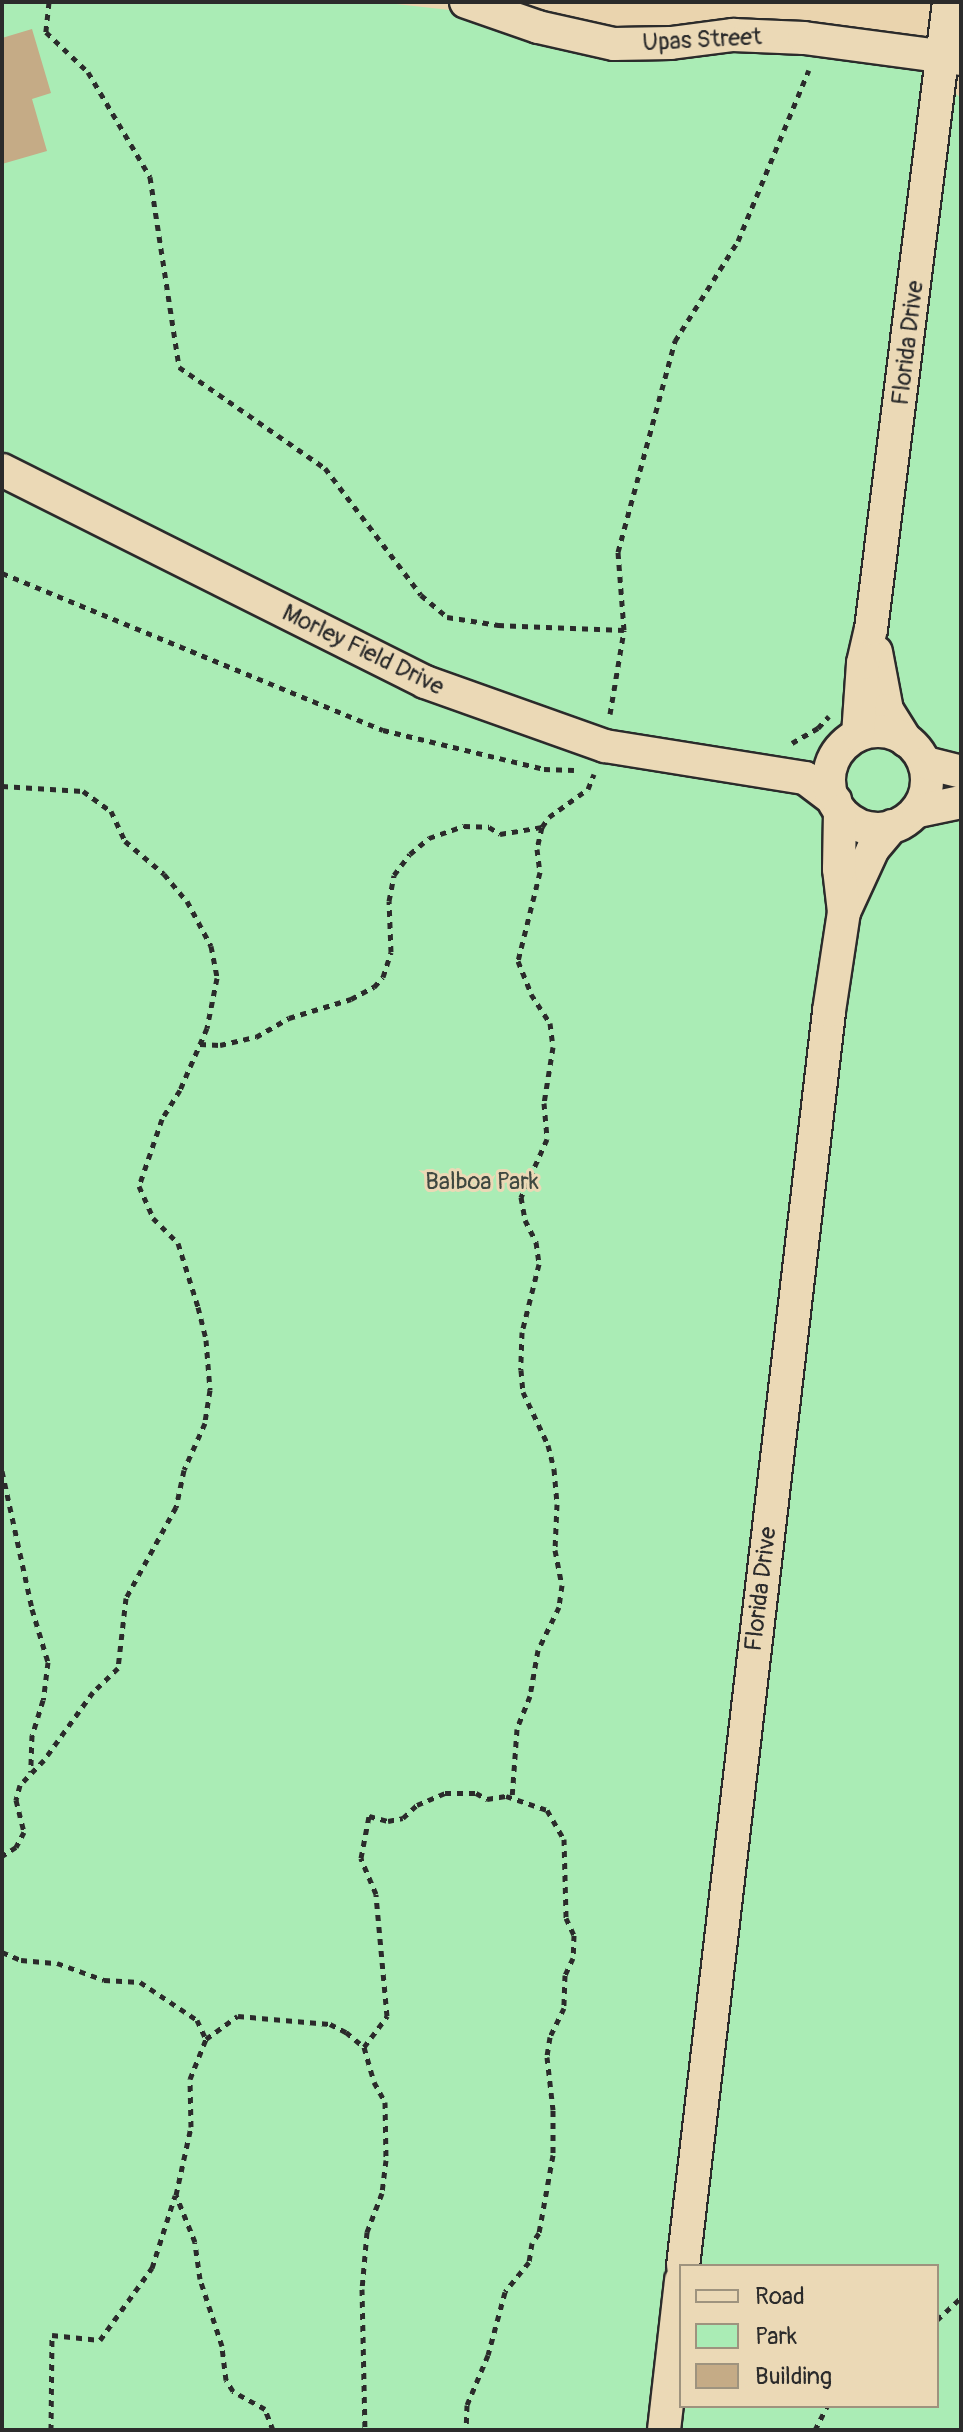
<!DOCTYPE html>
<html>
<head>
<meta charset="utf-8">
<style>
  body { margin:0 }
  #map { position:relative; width:963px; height:2432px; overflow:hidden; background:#ead4ae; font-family:Pangolin,sans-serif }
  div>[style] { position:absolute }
  .green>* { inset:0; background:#aaecb5 }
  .building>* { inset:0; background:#c5ab86 }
  .path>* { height:5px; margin-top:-2.5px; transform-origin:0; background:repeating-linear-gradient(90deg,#2b2b2b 0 6px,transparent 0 12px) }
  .roads { filter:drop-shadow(2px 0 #2b2b2b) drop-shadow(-2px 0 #2b2b2b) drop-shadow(0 2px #2b2b2b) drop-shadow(0 -2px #2b2b2b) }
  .minor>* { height:32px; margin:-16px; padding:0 16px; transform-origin:16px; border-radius:16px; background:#ebd9b6 }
  .minor>.ring { margin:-16px; padding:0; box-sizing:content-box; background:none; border:32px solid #ebd9b6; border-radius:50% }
  span { translate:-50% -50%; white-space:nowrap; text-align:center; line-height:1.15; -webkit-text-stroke:6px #ebd9b6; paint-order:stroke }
  .street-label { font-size:24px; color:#2b2b2b }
  .park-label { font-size:24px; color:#3e4840 }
  .frame { position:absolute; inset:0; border:4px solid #2b2b2b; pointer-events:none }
  .legend { position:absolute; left:679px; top:2264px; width:260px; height:144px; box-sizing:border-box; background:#ebd9b6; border:2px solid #9e937e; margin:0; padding:10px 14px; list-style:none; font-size:24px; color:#2b2b2b }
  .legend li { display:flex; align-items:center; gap:16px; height:40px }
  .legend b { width:40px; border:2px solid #9e937e }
</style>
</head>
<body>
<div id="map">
  <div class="green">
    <div style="clip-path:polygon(evenodd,2px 2px,378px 2px,915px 62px,961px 98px,961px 2430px,2px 2430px,2px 2px,681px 2266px,937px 2266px,937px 2406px,681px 2406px,681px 2266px)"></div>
  </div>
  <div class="building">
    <div style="clip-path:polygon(32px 29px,51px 93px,32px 99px,47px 151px,2px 164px,2px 38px)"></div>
  </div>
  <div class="path">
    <div style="left:49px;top:2px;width:30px;rotate:96deg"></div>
    <div style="left:46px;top:32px;width:58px;rotate:43.6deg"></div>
    <div style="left:88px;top:72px;width:122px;rotate:59.4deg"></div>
    <div style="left:150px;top:177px;width:192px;rotate:81.3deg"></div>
    <div style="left:179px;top:367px;width:178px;rotate:34.7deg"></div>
    <div style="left:325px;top:468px;width:159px;rotate:52.9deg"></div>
    <div style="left:421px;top:595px;width:34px;rotate:40deg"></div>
    <div style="left:447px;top:617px;width:52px;rotate:8.9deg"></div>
    <div style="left:498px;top:625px;width:126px;rotate:2.3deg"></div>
    <div style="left:2px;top:573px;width:412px;rotate:22.4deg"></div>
    <div style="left:383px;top:730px;width:166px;rotate:13.6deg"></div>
    <div style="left:544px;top:769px;width:30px;rotate:2deg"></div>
    <div style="left:610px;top:714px;width:85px;rotate:-80.5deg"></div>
    <div style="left:624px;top:630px;width:78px;rotate:-94.4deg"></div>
    <div style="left:618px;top:552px;width:219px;rotate:-74.9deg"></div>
    <div style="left:675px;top:341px;width:118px;rotate:-57.8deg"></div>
    <div style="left:738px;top:241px;width:185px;rotate:-67.5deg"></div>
    <div style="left:792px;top:743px;width:30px;rotate:-30deg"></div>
    <div style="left:818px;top:728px;width:16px;rotate:-47deg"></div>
    <div style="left:2px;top:786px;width:81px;rotate:3.5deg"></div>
    <div style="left:83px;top:791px;width:34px;rotate:36deg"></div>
    <div style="left:111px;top:811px;width:33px;rotate:65deg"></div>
    <div style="left:125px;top:841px;width:51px;rotate:40.2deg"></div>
    <div style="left:164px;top:874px;width:35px;rotate:50deg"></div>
    <div style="left:187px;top:901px;width:51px;rotate:61.9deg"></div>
    <div style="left:211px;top:946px;width:33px;rotate:79deg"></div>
    <div style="left:217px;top:978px;width:51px;rotate:101.3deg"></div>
    <div style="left:207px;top:1028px;width:68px;rotate:113.5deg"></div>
    <div style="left:180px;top:1090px;width:34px;rotate:122deg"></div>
    <div style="left:162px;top:1119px;width:71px;rotate:108.9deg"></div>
    <div style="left:139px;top:1186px;width:35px;rotate:66deg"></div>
    <div style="left:153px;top:1218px;width:35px;rotate:45deg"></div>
    <div style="left:178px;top:1243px;width:67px;rotate:72.6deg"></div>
    <div style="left:198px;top:1307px;width:34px;rotate:76deg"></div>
    <div style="left:206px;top:1340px;width:50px;rotate:85.4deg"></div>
    <div style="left:210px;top:1390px;width:33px;rotate:99deg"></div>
    <div style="left:205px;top:1423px;width:51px;rotate:114.1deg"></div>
    <div style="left:184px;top:1470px;width:38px;rotate:102deg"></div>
    <div style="left:176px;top:1507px;width:104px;rotate:118.8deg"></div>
    <div style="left:126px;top:1598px;width:70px;rotate:96.5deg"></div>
    <div style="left:118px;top:1668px;width:35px;rotate:136deg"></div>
    <div style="left:93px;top:1692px;width:84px;rotate:125.8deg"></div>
    <div style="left:44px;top:1760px;width:35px;rotate:134deg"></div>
    <div style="left:20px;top:1785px;width:16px;rotate:105deg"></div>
    <div style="left:16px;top:1800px;width:33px;rotate:76deg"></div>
    <div style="left:24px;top:1832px;width:17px;rotate:118deg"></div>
    <div style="left:16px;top:1847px;width:17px;rotate:147deg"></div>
    <div style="left:542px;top:827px;width:12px;rotate:-55deg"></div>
    <div style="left:549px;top:817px;width:48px;rotate:-35.7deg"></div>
    <div style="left:588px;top:789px;width:16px;rotate:-68deg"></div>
    <div style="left:200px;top:1044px;width:20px;rotate:3deg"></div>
    <div style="left:220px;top:1045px;width:37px;rotate:-13deg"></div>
    <div style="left:256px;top:1037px;width:38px;rotate:-30deg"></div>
    <div style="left:289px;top:1018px;width:65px;rotate:-17deg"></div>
    <div style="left:351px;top:999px;width:26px;rotate:-28deg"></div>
    <div style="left:374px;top:987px;width:13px;rotate:-48deg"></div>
    <div style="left:383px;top:977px;width:26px;rotate:-72deg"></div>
    <div style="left:391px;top:952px;width:51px;rotate:-92.2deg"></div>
    <div style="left:389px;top:901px;width:26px;rotate:-79deg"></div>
    <div style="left:394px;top:875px;width:26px;rotate:-53deg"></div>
    <div style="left:410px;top:854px;width:25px;rotate:-40deg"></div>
    <div style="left:429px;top:838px;width:37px;rotate:-19deg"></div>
    <div style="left:464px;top:826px;width:25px;rotate:2deg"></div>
    <div style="left:489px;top:827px;width:13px;rotate:32deg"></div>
    <div style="left:500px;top:834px;width:43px;rotate:-9.5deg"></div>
    <div style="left:542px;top:827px;width:23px;rotate:103deg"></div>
    <div style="left:537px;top:849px;width:23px;rotate:83deg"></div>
    <div style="left:540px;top:872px;width:92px;rotate:103.9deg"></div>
    <div style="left:518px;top:961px;width:35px;rotate:68deg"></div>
    <div style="left:531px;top:994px;width:35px;rotate:57deg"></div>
    <div style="left:550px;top:1023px;width:24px;rotate:83deg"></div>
    <div style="left:553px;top:1047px;width:57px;rotate:99.1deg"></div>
    <div style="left:544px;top:1103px;width:36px;rotate:85deg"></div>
    <div style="left:547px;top:1139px;width:64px;rotate:114.1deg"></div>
    <div style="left:521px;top:1197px;width:23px;rotate:80deg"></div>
    <div style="left:525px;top:1220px;width:25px;rotate:63deg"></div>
    <div style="left:536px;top:1242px;width:22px;rotate:82deg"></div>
    <div style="left:539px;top:1264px;width:70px;rotate:104deg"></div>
    <div style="left:522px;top:1332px;width:38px;rotate:92deg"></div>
    <div style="left:521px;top:1370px;width:22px;rotate:85deg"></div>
    <div style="left:523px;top:1392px;width:59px;rotate:64.7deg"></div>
    <div style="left:548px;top:1445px;width:25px;rotate:76deg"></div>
    <div style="left:554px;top:1469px;width:35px;rotate:85deg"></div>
    <div style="left:557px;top:1504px;width:46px;rotate:92.5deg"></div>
    <div style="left:555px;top:1550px;width:36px;rotate:79deg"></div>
    <div style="left:562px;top:1585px;width:22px;rotate:98deg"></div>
    <div style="left:559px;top:1607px;width:48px;rotate:116deg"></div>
    <div style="left:538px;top:1650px;width:47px;rotate:99.9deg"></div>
    <div style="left:530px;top:1696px;width:35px;rotate:112deg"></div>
    <div style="left:517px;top:1729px;width:70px;rotate:94.1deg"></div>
    <div style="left:2px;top:1471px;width:141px;rotate:77.7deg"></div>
    <div style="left:32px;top:1609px;width:55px;rotate:73.2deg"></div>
    <div style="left:48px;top:1662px;width:38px;rotate:97deg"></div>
    <div style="left:43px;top:1700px;width:37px;rotate:107deg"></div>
    <div style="left:32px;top:1735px;width:37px;rotate:92deg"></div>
    <div style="left:2px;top:1952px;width:21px;rotate:23deg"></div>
    <div style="left:21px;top:1960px;width:36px;rotate:5deg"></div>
    <div style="left:57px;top:1963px;width:50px;rotate:19.9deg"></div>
    <div style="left:104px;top:1980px;width:36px;rotate:3deg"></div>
    <div style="left:140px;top:1982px;width:69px;rotate:33.7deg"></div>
    <div style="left:197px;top:2020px;width:21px;rotate:65deg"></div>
    <div style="left:364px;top:2047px;width:39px;rotate:-53deg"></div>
    <div style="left:387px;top:2016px;width:122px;rotate:-95.2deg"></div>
    <div style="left:376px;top:1894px;width:39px;rotate:-113deg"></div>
    <div style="left:361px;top:1858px;width:43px;rotate:-79.2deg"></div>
    <div style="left:369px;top:1816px;width:20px;rotate:15deg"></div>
    <div style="left:388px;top:1821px;width:15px;rotate:-11deg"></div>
    <div style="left:403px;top:1818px;width:19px;rotate:-43deg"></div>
    <div style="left:417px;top:1805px;width:30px;rotate:-23deg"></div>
    <div style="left:445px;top:1793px;width:31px"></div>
    <div style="left:476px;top:1793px;width:13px;rotate:29deg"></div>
    <div style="left:487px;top:1799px;width:19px;rotate:-9deg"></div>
    <div style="left:506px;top:1796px;width:43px;rotate:18.9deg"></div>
    <div style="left:547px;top:1810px;width:34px;rotate:60deg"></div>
    <div style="left:564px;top:1839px;width:79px;rotate:88.5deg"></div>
    <div style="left:566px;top:1918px;width:19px;rotate:65deg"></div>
    <div style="left:574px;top:1935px;width:23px;rotate:92deg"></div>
    <div style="left:573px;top:1958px;width:19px;rotate:115deg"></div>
    <div style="left:565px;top:1975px;width:33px;rotate:92deg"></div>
    <div style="left:564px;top:2008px;width:32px;rotate:116deg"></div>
    <div style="left:550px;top:2037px;width:20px;rotate:99deg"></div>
    <div style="left:547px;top:2057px;width:53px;rotate:83.5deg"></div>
    <div style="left:553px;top:2110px;width:45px;rotate:90deg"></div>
    <div style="left:553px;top:2155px;width:79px;rotate:100.2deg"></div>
    <div style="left:539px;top:2233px;width:12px;rotate:125deg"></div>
    <div style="left:532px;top:2243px;width:19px;rotate:99deg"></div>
    <div style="left:529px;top:2262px;width:38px;rotate:129deg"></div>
    <div style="left:505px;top:2292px;width:65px;rotate:105.1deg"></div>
    <div style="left:488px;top:2355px;width:54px;rotate:112.8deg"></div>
    <div style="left:467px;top:2405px;width:25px;rotate:92deg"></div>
    <div style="left:937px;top:2320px;width:33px;rotate:-43deg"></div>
    <div style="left:51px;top:2430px;width:95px;rotate:-89.4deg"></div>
    <div style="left:52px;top:2335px;width:48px;rotate:5.9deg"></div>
    <div style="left:100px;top:2340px;width:89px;rotate:-54.2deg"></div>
    <div style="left:152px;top:2268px;width:76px;rotate:-72.3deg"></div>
    <div style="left:273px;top:2430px;width:22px;rotate:-111deg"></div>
    <div style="left:265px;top:2409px;width:37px;rotate:-151deg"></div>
    <div style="left:233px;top:2391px;width:13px;rotate:-122deg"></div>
    <div style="left:226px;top:2380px;width:34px;rotate:-97deg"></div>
    <div style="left:222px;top:2346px;width:71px;rotate:-108.2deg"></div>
    <div style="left:200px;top:2279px;width:37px;rotate:-98deg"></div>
    <div style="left:195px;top:2242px;width:51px;rotate:-112deg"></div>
    <div style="left:176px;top:2195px;width:70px;rotate:-77.6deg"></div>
    <div style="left:191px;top:2127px;width:48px;rotate:-91.2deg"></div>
    <div style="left:190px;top:2079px;width:43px;rotate:-68.2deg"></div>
    <div style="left:206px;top:2039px;width:39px;rotate:-36deg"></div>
    <div style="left:238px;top:2016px;width:92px;rotate:5deg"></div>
    <div style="left:330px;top:2024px;width:18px;rotate:27deg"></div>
    <div style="left:346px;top:2032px;width:23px;rotate:40deg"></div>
    <div style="left:364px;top:2047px;width:36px;rotate:74deg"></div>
    <div style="left:374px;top:2082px;width:23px;rotate:61deg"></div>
    <div style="left:385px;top:2102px;width:58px;rotate:89deg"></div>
    <div style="left:386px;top:2160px;width:33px;rotate:97deg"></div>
    <div style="left:382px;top:2193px;width:42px;rotate:111deg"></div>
    <div style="left:367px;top:2232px;width:57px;rotate:95deg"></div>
    <div style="left:362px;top:2289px;width:141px;rotate:88.8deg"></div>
    <div style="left:815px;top:2430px;width:27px;rotate:-63deg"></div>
  </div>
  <div class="roads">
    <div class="minor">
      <div style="left:466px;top:2px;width:76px;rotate:19.1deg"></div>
      <div style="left:538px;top:27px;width:78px;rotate:12.6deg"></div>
      <div style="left:614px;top:44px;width:57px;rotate:-1deg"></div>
      <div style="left:671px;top:43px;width:63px;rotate:-7.4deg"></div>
      <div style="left:733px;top:35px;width:71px;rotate:2.4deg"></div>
      <div style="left:804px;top:38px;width:158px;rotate:7.6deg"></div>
      <div style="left:2px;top:470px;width:473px;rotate:26.6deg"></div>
      <div style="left:425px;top:682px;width:191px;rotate:19.6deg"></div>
      <div style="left:605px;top:746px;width:203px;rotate:9.1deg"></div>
      <div style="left:805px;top:778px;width:38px;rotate:37deg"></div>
      <div style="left:876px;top:652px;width:59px;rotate:79.3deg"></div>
      <div style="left:887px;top:710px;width:36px;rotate:58deg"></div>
      <div class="ring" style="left:829px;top:731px;width:66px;height:66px"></div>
      <div style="left:858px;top:735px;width:72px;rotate:-86deg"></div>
      <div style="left:863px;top:663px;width:35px;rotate:-77deg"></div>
      <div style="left:871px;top:629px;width:632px;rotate:-82.91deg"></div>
      <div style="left:926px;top:763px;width:36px;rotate:14deg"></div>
      <div style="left:918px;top:811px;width:44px;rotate:-11.8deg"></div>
      <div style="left:844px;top:912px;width:69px;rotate:-65.3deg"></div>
      <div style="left:873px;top:849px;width:30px;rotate:-50deg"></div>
      <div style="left:683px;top:2266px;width:1263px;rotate:-83.36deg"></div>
      <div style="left:829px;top:1011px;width:100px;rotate:-81.4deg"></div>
      <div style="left:844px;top:912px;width:43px;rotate:-96.6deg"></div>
      <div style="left:839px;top:869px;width:58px;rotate:-89deg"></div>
      <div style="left:664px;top:2430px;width:151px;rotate:-83.5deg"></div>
    </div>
  </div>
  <div class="street-label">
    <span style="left:702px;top:40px;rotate:-3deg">Upas Street</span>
    <span style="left:908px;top:343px;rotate:-83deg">Florida Drive</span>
    <span style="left:363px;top:650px;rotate:26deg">Morley Field Drive</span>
    <span style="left:761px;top:1589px;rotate:-83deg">Florida Drive</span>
  </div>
  <div class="park-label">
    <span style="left:482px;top:1182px">Balboa Park</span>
  </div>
  <div class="frame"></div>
  <ul class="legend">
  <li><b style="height:10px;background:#ebd9b6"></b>Road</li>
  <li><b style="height:22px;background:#aaecb5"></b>Park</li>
  <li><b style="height:22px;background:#c5ab86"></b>Building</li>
  </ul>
</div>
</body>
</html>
